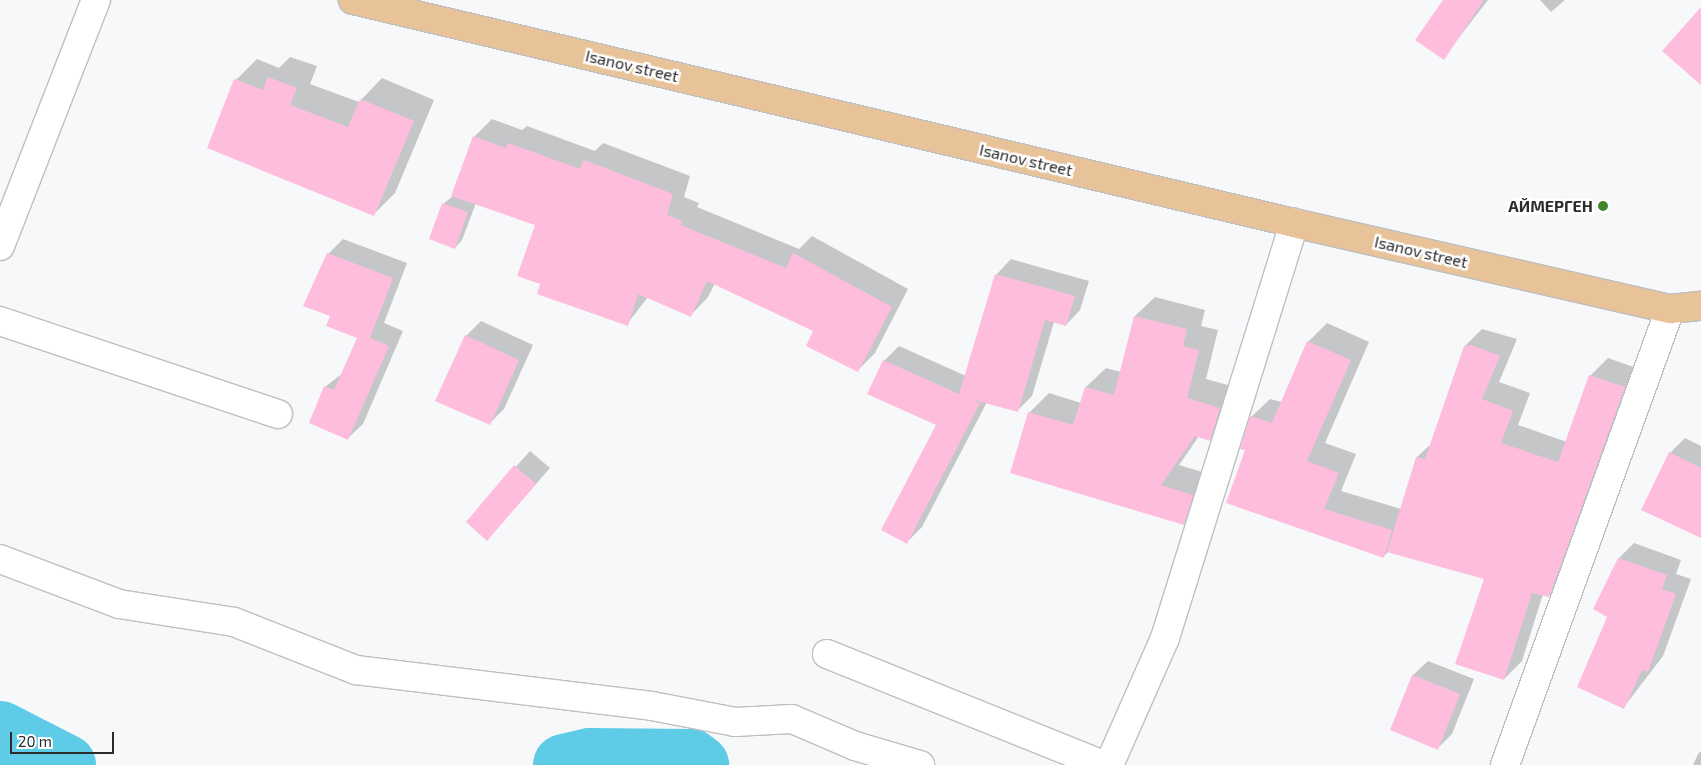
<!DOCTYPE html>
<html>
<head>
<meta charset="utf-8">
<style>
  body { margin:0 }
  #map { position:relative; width:1701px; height:765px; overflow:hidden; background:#f7f8fa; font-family:"Exo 2",sans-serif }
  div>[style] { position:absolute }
  .shadow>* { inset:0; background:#0003 }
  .river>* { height:62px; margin:-31px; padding:0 31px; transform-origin:31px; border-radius:31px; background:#5ecce6 }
  .building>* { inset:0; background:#ffbdde }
  .roads { filter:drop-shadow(1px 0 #bebfc1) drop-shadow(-1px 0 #bebfc1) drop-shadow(0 1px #bebfc1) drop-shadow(0 -1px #bebfc1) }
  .minor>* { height:28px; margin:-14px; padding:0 14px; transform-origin:14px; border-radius:14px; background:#fff }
  .major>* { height:28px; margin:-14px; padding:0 14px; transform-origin:14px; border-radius:14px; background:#e8c399 }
  .dots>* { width:14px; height:14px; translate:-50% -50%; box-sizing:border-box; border:2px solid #fff; border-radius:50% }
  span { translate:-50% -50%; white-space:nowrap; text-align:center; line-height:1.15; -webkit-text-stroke:5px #fff; paint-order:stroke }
  .street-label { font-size:16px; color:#2b2b2c }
  .poi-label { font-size:16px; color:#2b2b2c; font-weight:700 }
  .right { translate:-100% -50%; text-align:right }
  .scale { position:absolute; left:10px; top:732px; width:104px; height:22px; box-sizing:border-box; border:2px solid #2b2b2c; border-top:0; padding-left:6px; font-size:15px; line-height:18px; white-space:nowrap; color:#2b2b2c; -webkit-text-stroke:4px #fff; paint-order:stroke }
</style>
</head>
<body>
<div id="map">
  <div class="shadow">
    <div style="clip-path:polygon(1444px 0,1488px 0,1443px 58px)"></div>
    <div style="clip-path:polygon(1540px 0,1565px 0,1551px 12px)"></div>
    <div style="clip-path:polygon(290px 57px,317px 66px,310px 84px,359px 102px,382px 78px,434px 100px,395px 193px,374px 214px,236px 80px,257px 59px,279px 68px)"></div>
    <div style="clip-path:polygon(492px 119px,522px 130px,527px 126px,595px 151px,603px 143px,690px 176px,684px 197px,699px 203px,697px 207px,799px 249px,812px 236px,908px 289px,875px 353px,857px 371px,815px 330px,715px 283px,708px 297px,691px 315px,648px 297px,627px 324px,542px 283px,536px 225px,476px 203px,462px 240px,455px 248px,443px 204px,452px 197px,474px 137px)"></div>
    <div style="clip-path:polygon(343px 239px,407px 263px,384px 323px,403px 331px,363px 424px,348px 438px,325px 387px,343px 373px,359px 337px,332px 315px,328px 254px)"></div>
    <div style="clip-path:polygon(1011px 259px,1089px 281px,1080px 310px,1066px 325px,1054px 322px,1032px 396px,1017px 411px,987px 402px,922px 527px,907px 542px,938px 425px,884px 361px,899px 346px,966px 376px,997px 274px)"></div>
    <div style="clip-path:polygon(1155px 297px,1205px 310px,1201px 326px,1218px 330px,1206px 379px,1239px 388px,1229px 420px,1210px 439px,1199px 436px,1179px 465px,1212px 475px,1203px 504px,1184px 523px,1029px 413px,1049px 393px,1081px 403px,1086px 387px,1106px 368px,1121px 372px,1135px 316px)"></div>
    <div style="clip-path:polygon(481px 321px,533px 345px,504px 409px,489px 424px,466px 336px)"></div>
    <div style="clip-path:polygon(1327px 323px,1369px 342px,1325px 443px,1356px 454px,1341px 491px,1401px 509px,1417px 457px,1432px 443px,1465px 346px,1482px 329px,1517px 339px,1499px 382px,1530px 393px,1518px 425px,1567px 442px,1590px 376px,1608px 358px,1642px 370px,1566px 578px,1549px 596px,1543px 594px,1522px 661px,1504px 679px,1486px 578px,1389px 551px,1384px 556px,1247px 450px,1251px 417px,1270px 399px,1282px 402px,1308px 342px)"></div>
    <div style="clip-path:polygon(1685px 438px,1701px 446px,1701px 537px,1670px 453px)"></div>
    <div style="clip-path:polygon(530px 451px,550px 468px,501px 524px,467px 521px)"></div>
    <div style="clip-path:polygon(1634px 543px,1681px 560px,1676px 574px,1691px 579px,1663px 656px,1624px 707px,1609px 617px,1594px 609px,1619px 558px)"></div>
    <div style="clip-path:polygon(1428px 661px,1474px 679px,1452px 734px,1437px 749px,1413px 675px)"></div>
    <div style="clip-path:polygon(1701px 751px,1701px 765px,1693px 765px,1698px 754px)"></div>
  </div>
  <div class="river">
    <div style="left:0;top:732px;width:73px;rotate:26.9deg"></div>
    <div style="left:564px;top:765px;width:27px;rotate:-13deg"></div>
    <div style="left:590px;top:759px;width:101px;rotate:0.6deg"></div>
    <div style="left:691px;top:760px;width:9px;rotate:36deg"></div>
  </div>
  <div class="building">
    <div style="clip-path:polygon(1443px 0,1484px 0,1444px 60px,1415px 40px)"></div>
    <div style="clip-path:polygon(1701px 7px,1701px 85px,1662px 51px)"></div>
    <div style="clip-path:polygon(268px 77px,297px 88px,290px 105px,348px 127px,360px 99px,414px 121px,374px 216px,207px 148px,234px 79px,263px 90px)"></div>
    <div style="clip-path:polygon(473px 136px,506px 148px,508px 143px,580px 169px,584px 160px,673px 194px,667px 215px,682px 221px,680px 225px,786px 268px,793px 253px,892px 307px,858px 372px,806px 346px,813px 331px,707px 281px,691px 317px,638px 294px,628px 326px,537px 294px,540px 284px,517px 276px,535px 225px,451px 196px)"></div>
    <div style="clip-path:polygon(442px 203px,468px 212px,455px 249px,429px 239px)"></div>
    <div style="clip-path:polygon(327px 253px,393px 278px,370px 338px,389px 346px,348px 440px,309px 423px,324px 386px,334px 390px,357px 338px,326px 326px,330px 316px,303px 306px)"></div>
    <div style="clip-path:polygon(995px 274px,1075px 296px,1066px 326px,1045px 320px,1018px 412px,970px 399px,980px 403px,907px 544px,881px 530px,936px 425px,867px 394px,883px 360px,959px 394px)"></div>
    <div style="clip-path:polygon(1134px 316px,1187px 329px,1183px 346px,1199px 350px,1187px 398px,1220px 408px,1210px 441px,1195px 436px,1161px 485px,1193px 495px,1184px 525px,1010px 473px,1028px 412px,1073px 425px,1085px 387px,1114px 395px)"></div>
    <div style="clip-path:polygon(465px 335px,519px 360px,490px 425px,435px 401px)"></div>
    <div style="clip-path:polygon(1307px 341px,1351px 360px,1307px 461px,1339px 473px,1324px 509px,1392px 530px,1384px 558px,1226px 503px,1245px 450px,1240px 449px,1250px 416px,1272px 423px)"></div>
    <div style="clip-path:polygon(1471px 345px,1500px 356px,1482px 399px,1513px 411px,1501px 443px,1558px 462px,1589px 375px,1625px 387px,1549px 597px,1532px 593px,1504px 680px,1455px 664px,1484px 579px,1387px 552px,1416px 457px,1425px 459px,1464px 346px)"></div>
    <div style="clip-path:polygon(1669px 452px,1701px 468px,1701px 538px,1641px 510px)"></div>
    <div style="clip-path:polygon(514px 465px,536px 484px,487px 541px,466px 522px)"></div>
    <div style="clip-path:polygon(1618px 558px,1667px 575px,1662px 589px,1676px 594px,1648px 672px,1642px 670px,1624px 709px,1577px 687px,1607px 617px,1593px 609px)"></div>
    <div style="clip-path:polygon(1412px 675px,1460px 694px,1438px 750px,1390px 730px)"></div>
  </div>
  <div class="roads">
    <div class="minor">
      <div style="left:0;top:246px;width:264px;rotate:-68.7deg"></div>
      <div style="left:0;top:321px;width:293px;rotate:18.5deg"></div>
      <div style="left:0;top:559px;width:127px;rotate:20.7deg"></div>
      <div style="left:119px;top:604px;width:116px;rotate:8.9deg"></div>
      <div style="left:234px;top:622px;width:131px;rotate:21.5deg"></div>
      <div style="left:356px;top:670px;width:298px;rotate:6.9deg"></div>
      <div style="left:652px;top:706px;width:85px;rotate:10.9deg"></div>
      <div style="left:735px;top:722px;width:57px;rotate:-3deg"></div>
      <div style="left:792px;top:719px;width:69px;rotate:23.2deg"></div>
      <div style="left:855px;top:746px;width:68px;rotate:16.3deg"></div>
      <div style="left:827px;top:654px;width:297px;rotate:21.9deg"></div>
      <div style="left:1109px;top:765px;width:139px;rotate:-66.2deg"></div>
      <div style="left:1165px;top:638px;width:435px;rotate:-72.7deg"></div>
      <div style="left:1505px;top:765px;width:485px;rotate:-70.1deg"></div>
    </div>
    <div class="major">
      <div style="left:353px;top:0;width:967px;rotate:13.33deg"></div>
      <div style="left:1294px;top:223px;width:386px;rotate:12.9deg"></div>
      <div style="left:1670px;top:309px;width:31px;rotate:-6deg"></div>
    </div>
  </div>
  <div class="dots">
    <div style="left:1603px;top:206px;background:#40862b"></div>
  </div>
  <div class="street-label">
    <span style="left:632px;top:66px;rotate:13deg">Isanov street</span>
    <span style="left:1026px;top:160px;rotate:13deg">Isanov street</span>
    <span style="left:1421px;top:252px;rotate:13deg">Isanov street</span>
  </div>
  <div class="poi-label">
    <span class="right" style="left:1593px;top:206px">АЙМЕРГЕН</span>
  </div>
  <div class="scale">20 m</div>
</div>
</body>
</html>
